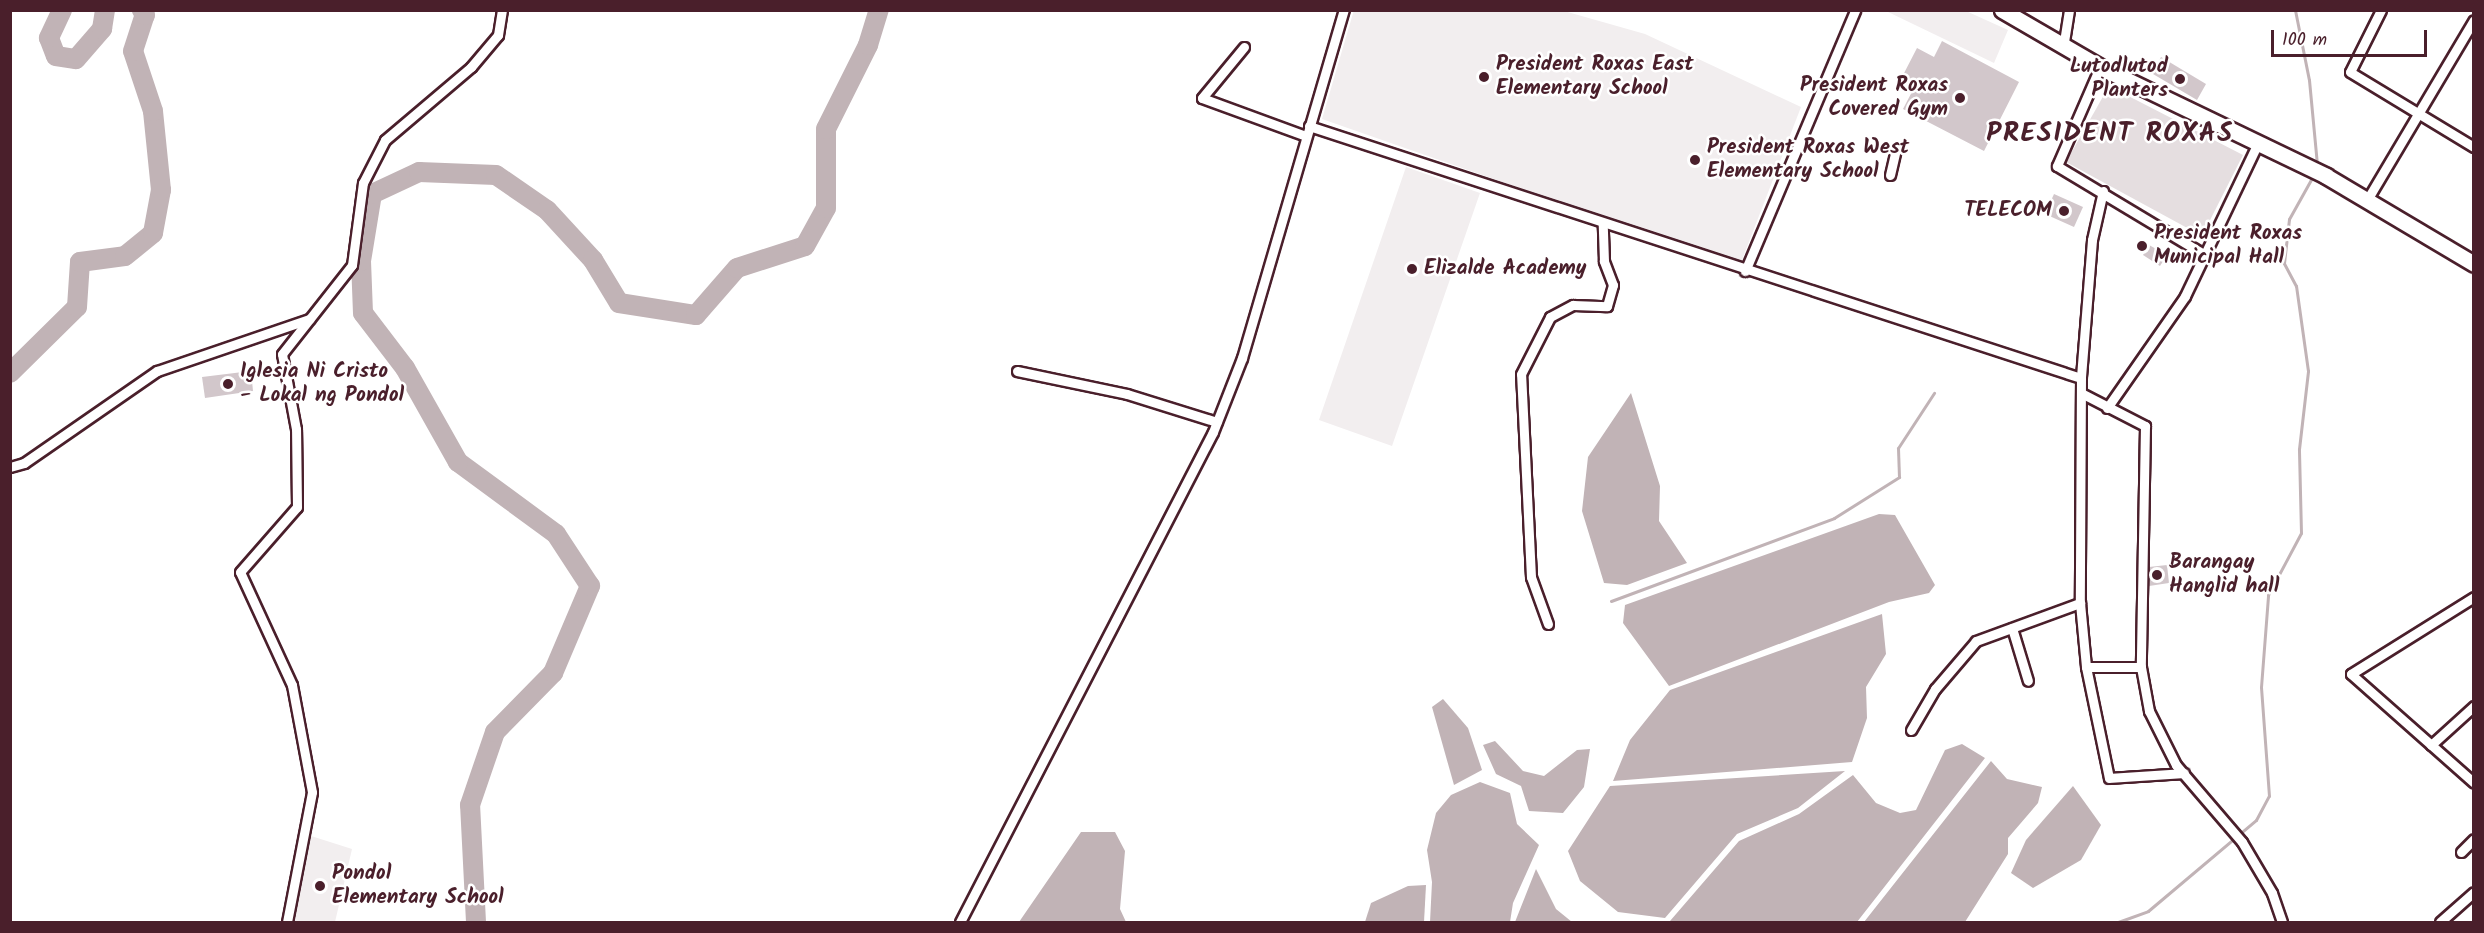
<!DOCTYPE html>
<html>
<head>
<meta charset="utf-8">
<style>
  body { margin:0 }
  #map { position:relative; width:2484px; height:933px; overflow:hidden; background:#fff; font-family:Kalam,sans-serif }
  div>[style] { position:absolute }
  .built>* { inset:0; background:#f2eeef }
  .green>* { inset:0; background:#e5dee0 }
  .water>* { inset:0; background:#c1b3b6 }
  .stream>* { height:3px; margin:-1.5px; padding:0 1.5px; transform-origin:1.5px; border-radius:1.5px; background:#c1b3b6 }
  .river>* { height:20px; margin:-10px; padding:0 10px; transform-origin:10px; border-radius:10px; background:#c1b3b6 }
  .building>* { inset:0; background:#d2c7cb }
  .roads { filter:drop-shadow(2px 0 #4a1f2b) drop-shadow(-2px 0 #4a1f2b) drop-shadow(0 2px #4a1f2b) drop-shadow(0 -2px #4a1f2b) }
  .minor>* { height:9px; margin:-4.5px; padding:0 4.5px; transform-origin:4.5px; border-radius:4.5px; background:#fff }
  .primary>* { height:15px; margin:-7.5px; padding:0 7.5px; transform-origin:7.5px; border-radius:7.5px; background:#fff }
  .dots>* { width:16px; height:16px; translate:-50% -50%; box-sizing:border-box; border:3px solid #fff; border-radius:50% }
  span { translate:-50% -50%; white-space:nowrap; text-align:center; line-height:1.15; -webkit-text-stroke:5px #fff; paint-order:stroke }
  .poi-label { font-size:21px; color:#4a1f2b; font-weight:700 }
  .left { translate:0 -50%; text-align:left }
  .right { translate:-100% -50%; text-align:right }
  .district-label { font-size:27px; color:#4a1f2b; font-weight:700; letter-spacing:1.5px }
  .frame { position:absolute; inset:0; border:12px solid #4a1f2b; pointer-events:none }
  .scale { position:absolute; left:2271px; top:30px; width:156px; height:27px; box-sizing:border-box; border:3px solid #4a1f2b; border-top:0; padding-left:8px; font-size:18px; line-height:21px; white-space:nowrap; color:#4a1f2b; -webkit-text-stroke:4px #fff; paint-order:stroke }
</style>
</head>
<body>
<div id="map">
  <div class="built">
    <div style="clip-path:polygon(1354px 10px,1564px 11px,1645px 34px,1801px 107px,1740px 265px,1322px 119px)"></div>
    <div style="clip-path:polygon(1886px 11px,1966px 11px,2008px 30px,1994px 63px)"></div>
    <div style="clip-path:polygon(1406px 167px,1480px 193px,1392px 446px,1319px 420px)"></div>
    <div style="clip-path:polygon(308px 835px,352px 849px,335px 922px,288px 922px)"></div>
  </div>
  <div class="green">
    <div style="clip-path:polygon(2109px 86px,2243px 155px,2202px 236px,2066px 162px)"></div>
  </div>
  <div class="water">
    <div style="clip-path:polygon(1631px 393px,1660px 486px,1659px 521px,1687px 563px,1627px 585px,1604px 583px,1582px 511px,1588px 457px)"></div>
    <div style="clip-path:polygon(1879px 514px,1895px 515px,1935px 585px,1929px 593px,1889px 602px,1669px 686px,1623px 623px,1625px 605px)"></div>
    <div style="clip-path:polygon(1882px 614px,1886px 654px,1866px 687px,1867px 718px,1852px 762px,1613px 781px,1630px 740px,1670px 690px)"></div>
    <div style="clip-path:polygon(1443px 699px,1468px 728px,1482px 770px,1454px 785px,1432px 707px)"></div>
    <div style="clip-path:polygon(1495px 741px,1523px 771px,1544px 776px,1577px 750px,1590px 749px,1584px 787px,1563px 813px,1529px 811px,1521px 786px,1496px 774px,1483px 745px)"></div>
    <div style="clip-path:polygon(1962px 744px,1985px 758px,1857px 922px,1670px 921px,1739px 841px,1799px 814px,1853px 775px,1876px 803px,1900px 813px,1916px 810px,1945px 750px)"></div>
    <div style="clip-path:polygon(1991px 761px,2007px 779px,2042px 787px,2038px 803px,2008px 838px,2008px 854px,1965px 922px,1864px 922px)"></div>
    <div style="clip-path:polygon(1845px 771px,1798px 808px,1737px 834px,1665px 918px,1618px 912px,1580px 881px,1568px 851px,1610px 786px)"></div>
    <div style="clip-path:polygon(1480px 782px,1510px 793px,1517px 824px,1539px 845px,1513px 903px,1510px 922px,1430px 922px,1432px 882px,1427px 850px,1436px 813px,1451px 795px)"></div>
    <div style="clip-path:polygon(2073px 786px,2101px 825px,2081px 860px,2033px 888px,2011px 873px,2026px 840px)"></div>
    <div style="clip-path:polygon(1081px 832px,1115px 832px,1125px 851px,1120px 909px,1126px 922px,1019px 922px)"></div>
    <div style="clip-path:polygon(1536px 869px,1556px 909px,1572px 922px,1515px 922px)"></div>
    <div style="clip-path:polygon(1426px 885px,1424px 922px,1365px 922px,1371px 903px,1408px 886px)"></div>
  </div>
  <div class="stream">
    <div style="left:2295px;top:10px;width:71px;rotate:78.7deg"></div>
    <div style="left:2309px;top:80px;width:85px;rotate:84.6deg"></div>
    <div style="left:1611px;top:601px;width:238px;rotate:-20.4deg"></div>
    <div style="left:1834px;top:518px;width:77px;rotate:-32.2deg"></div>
    <div style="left:1899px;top:477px;width:29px;rotate:-92deg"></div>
    <div style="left:1898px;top:448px;width:66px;rotate:-56.8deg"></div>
    <div style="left:2118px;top:922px;width:32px;rotate:-20deg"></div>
    <div style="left:2148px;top:911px;width:141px;rotate:-40.1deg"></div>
    <div style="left:2256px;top:820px;width:27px;rotate:-62deg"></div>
    <div style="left:2269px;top:796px;width:109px;rotate:-94.2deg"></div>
    <div style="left:2261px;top:687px;width:92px;rotate:-85.6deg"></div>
    <div style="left:2268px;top:595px;width:70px;rotate:-62deg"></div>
    <div style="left:2301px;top:533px;width:84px;rotate:-91.4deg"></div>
    <div style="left:2299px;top:449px;width:79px;rotate:-83.4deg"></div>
    <div style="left:2308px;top:371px;width:86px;rotate:-98deg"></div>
    <div style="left:2296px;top:286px;width:26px;rotate:-118deg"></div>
    <div style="left:2284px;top:263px;width:44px;rotate:-83.5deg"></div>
    <div style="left:2289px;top:219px;width:51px;rotate:-60.9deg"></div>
  </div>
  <div class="river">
    <div style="left:62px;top:10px;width:31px;rotate:115deg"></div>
    <div style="left:49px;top:38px;width:19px;rotate:69deg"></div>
    <div style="left:56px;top:56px;width:20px;rotate:9deg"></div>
    <div style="left:76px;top:59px;width:40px;rotate:-49deg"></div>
    <div style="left:102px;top:29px;width:19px;rotate:-81deg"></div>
    <div style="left:10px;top:373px;width:94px;rotate:-44.6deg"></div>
    <div style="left:77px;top:307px;width:45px;rotate:-86.2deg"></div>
    <div style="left:80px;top:262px;width:45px;rotate:-7.6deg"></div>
    <div style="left:125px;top:256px;width:36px;rotate:-39deg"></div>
    <div style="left:153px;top:233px;width:44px;rotate:-79.5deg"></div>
    <div style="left:161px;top:190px;width:79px;rotate:-95.8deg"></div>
    <div style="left:153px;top:111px;width:63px;rotate:-108.4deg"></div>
    <div style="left:133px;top:51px;width:38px;rotate:-72deg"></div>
    <div style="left:145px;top:15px;width:6px;rotate:-121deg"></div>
    <div style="left:476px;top:922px;width:117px;rotate:-92.9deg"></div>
    <div style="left:470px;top:805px;width:77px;rotate:-71.1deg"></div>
    <div style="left:495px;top:732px;width:83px;rotate:-45.5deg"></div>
    <div style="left:553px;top:673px;width:95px;rotate:-67deg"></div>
    <div style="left:590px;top:586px;width:62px;rotate:-123.2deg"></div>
    <div style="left:556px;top:534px;width:122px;rotate:-143.7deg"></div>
    <div style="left:458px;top:462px;width:108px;rotate:-119.4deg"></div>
    <div style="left:405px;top:368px;width:69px;rotate:-127.4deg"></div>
    <div style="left:363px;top:313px;width:52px;rotate:-92.2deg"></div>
    <div style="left:361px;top:261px;width:68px;rotate:-80.7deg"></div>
    <div style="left:372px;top:194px;width:52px;rotate:-25.1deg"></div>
    <div style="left:419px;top:172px;width:77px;rotate:2.2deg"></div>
    <div style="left:496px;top:175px;width:62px;rotate:34.5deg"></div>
    <div style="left:547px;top:210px;width:68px;rotate:47.4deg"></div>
    <div style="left:593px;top:260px;width:50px;rotate:58.8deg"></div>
    <div style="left:619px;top:303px;width:78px;rotate:8.9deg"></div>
    <div style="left:696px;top:315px;width:62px;rotate:-48.9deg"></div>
    <div style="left:737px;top:268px;width:71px;rotate:-17.9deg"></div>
    <div style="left:805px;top:246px;width:43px;rotate:-61.1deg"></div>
    <div style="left:826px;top:208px;width:79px;rotate:-90deg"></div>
    <div style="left:826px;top:129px;width:94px;rotate:-63.4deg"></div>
    <div style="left:868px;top:45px;width:37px;rotate:-73deg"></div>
  </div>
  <div class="building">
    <div style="clip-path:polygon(1942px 41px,2019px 82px,1984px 151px,1903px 109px,1915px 86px,1901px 79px,1917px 48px,1934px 57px)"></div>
    <div style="clip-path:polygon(2161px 57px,2206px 84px,2197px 100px,2153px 74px)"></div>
    <div style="clip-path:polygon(2054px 194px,2083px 207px,2074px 227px,2045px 214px)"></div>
    <div style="clip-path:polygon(2149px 245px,2167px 255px,2160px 266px,2143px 255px)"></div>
    <div style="clip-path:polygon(251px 371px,253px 391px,205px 398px,202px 377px)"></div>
    <div style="clip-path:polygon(2167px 565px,2169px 583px,2149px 586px,2149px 567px)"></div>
  </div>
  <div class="roads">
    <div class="minor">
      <div style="left:2381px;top:10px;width:69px;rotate:116.6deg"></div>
      <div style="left:2350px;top:72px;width:145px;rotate:31.2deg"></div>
      <div style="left:1244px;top:47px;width:66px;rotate:129.5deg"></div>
      <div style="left:1202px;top:98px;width:111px;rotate:20.1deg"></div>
      <div style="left:2063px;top:48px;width:38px;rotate:-81deg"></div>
      <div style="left:2100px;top:67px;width:108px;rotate:113.5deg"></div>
      <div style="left:2057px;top:166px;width:173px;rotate:31deg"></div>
      <div style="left:1309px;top:126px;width:812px;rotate:18.08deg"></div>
      <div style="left:1890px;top:175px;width:26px;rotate:-77deg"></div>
      <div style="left:2103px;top:191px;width:50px;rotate:102.7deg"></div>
      <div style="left:2092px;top:240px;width:138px;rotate:94.6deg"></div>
      <div style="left:2081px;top:378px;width:225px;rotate:90.3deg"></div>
      <div style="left:2080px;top:603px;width:64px;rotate:84.6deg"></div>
      <div style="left:2086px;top:667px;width:113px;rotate:78.3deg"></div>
      <div style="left:2109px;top:778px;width:75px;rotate:-3.8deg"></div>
      <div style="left:2367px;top:200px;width:209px;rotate:-59.3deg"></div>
      <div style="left:1745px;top:271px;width:283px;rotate:-67.1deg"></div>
      <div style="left:1017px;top:371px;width:112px;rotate:11.8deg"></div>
      <div style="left:1127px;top:394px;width:94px;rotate:17.3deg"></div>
      <div style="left:2083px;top:394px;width:70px;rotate:27.3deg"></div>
      <div style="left:2145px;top:426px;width:241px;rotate:91deg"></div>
      <div style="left:2141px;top:667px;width:45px;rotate:79.7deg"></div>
      <div style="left:2149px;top:711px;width:60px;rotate:63.4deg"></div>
      <div style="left:2176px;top:765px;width:101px;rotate:49.4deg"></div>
      <div style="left:2242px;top:842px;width:59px;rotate:59.5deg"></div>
      <div style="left:2272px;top:893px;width:31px;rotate:71deg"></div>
      <div style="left:2107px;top:408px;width:136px;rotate:-55.1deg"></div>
      <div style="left:2185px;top:296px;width:170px;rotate:-64.5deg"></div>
      <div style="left:10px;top:467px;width:15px;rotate:-16deg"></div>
      <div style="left:24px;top:463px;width:162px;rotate:-34.7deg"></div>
      <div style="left:157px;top:371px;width:161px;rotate:-18.9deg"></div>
      <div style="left:2474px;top:597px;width:145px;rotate:148deg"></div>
      <div style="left:2351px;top:674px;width:164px;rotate:41.5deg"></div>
      <div style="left:1548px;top:624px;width:50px;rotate:-109.9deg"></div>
      <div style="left:1531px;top:577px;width:203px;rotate:-92.8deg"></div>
      <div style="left:1521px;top:374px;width:64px;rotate:-63deg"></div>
      <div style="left:1550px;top:317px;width:26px;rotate:-28deg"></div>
      <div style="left:1573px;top:305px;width:34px;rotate:2deg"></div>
      <div style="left:1607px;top:306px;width:22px;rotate:-74deg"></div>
      <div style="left:1613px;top:285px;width:26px;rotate:-111deg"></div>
      <div style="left:1604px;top:261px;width:37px;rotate:-92deg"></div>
      <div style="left:2012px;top:628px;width:55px;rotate:73.2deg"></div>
      <div style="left:2086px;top:667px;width:55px"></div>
      <div style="left:1911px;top:730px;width:48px;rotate:-59.7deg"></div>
      <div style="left:1935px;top:689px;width:63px;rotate:-49.5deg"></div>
      <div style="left:1976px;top:641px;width:111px;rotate:-20.1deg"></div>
      <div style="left:2431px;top:745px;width:58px;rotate:-42.2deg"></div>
      <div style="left:2461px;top:852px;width:18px;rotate:-45deg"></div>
      <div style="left:287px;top:922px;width:132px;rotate:-79.1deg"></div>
      <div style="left:312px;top:792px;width:109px;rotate:-100.6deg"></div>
      <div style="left:292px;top:685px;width:124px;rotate:-114.7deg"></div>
      <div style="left:240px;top:572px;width:86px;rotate:-48.8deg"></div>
      <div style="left:297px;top:507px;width:78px;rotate:-90.7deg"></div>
      <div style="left:296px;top:429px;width:76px;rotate:-100.6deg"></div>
      <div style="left:282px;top:354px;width:113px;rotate:-51.8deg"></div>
      <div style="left:352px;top:265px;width:83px;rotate:-82.4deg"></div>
      <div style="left:363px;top:183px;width:48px;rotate:-62.9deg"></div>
      <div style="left:385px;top:140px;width:113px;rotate:-40.3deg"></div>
      <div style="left:471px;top:67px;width:42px;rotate:-49.8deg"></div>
      <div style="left:498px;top:35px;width:25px;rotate:-81deg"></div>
      <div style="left:960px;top:922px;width:551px;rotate:-62.69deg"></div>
      <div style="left:1213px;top:432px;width:79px;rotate:-68.6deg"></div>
      <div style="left:1242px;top:358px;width:363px;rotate:-73.7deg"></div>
      <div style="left:2440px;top:922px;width:45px;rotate:-41.4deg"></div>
    </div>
    <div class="primary">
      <div style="left:2002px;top:10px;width:113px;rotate:30.2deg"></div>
      <div style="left:2100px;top:67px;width:251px;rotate:25.7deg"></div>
      <div style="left:2326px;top:176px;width:172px;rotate:30.7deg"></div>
    </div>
  </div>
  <div class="dots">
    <div style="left:1484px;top:77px;background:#4a1f2b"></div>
    <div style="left:2180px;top:79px;background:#4a1f2b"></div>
    <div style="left:1960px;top:98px;background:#4a1f2b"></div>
    <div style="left:1695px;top:160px;background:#4a1f2b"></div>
    <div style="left:2064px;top:211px;background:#4a1f2b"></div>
    <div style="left:2142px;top:246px;background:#4a1f2b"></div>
    <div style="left:1412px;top:269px;background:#4a1f2b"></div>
    <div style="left:228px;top:384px;background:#4a1f2b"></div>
    <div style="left:2157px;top:575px;background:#4a1f2b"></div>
    <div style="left:320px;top:886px;background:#4a1f2b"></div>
  </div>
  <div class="poi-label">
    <span class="left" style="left:1496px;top:77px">President Roxas East<br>Elementary School</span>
    <span class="right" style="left:2168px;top:79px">Lutodlutod<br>Planters</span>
    <span class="right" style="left:1948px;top:98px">President Roxas<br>Covered Gym</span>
    <span class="left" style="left:1707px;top:160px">President Roxas West<br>Elementary School</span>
    <span class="right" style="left:2052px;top:211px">TELECOM</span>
    <span class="left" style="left:2154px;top:246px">President Roxas<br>Municipal Hall</span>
    <span class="left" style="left:1424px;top:269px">Elizalde Academy</span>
    <span class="left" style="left:240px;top:384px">Iglesia Ni Cristo<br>- Lokal ng Pondol</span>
    <span class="left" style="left:2169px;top:575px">Barangay<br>Hanglid hall</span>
    <span class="left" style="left:332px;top:886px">Pondol<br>Elementary School</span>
  </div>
  <div class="district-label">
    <span style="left:2110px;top:134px">PRESIDENT ROXAS</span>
  </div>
  <div class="frame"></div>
  <div class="scale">100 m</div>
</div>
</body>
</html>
